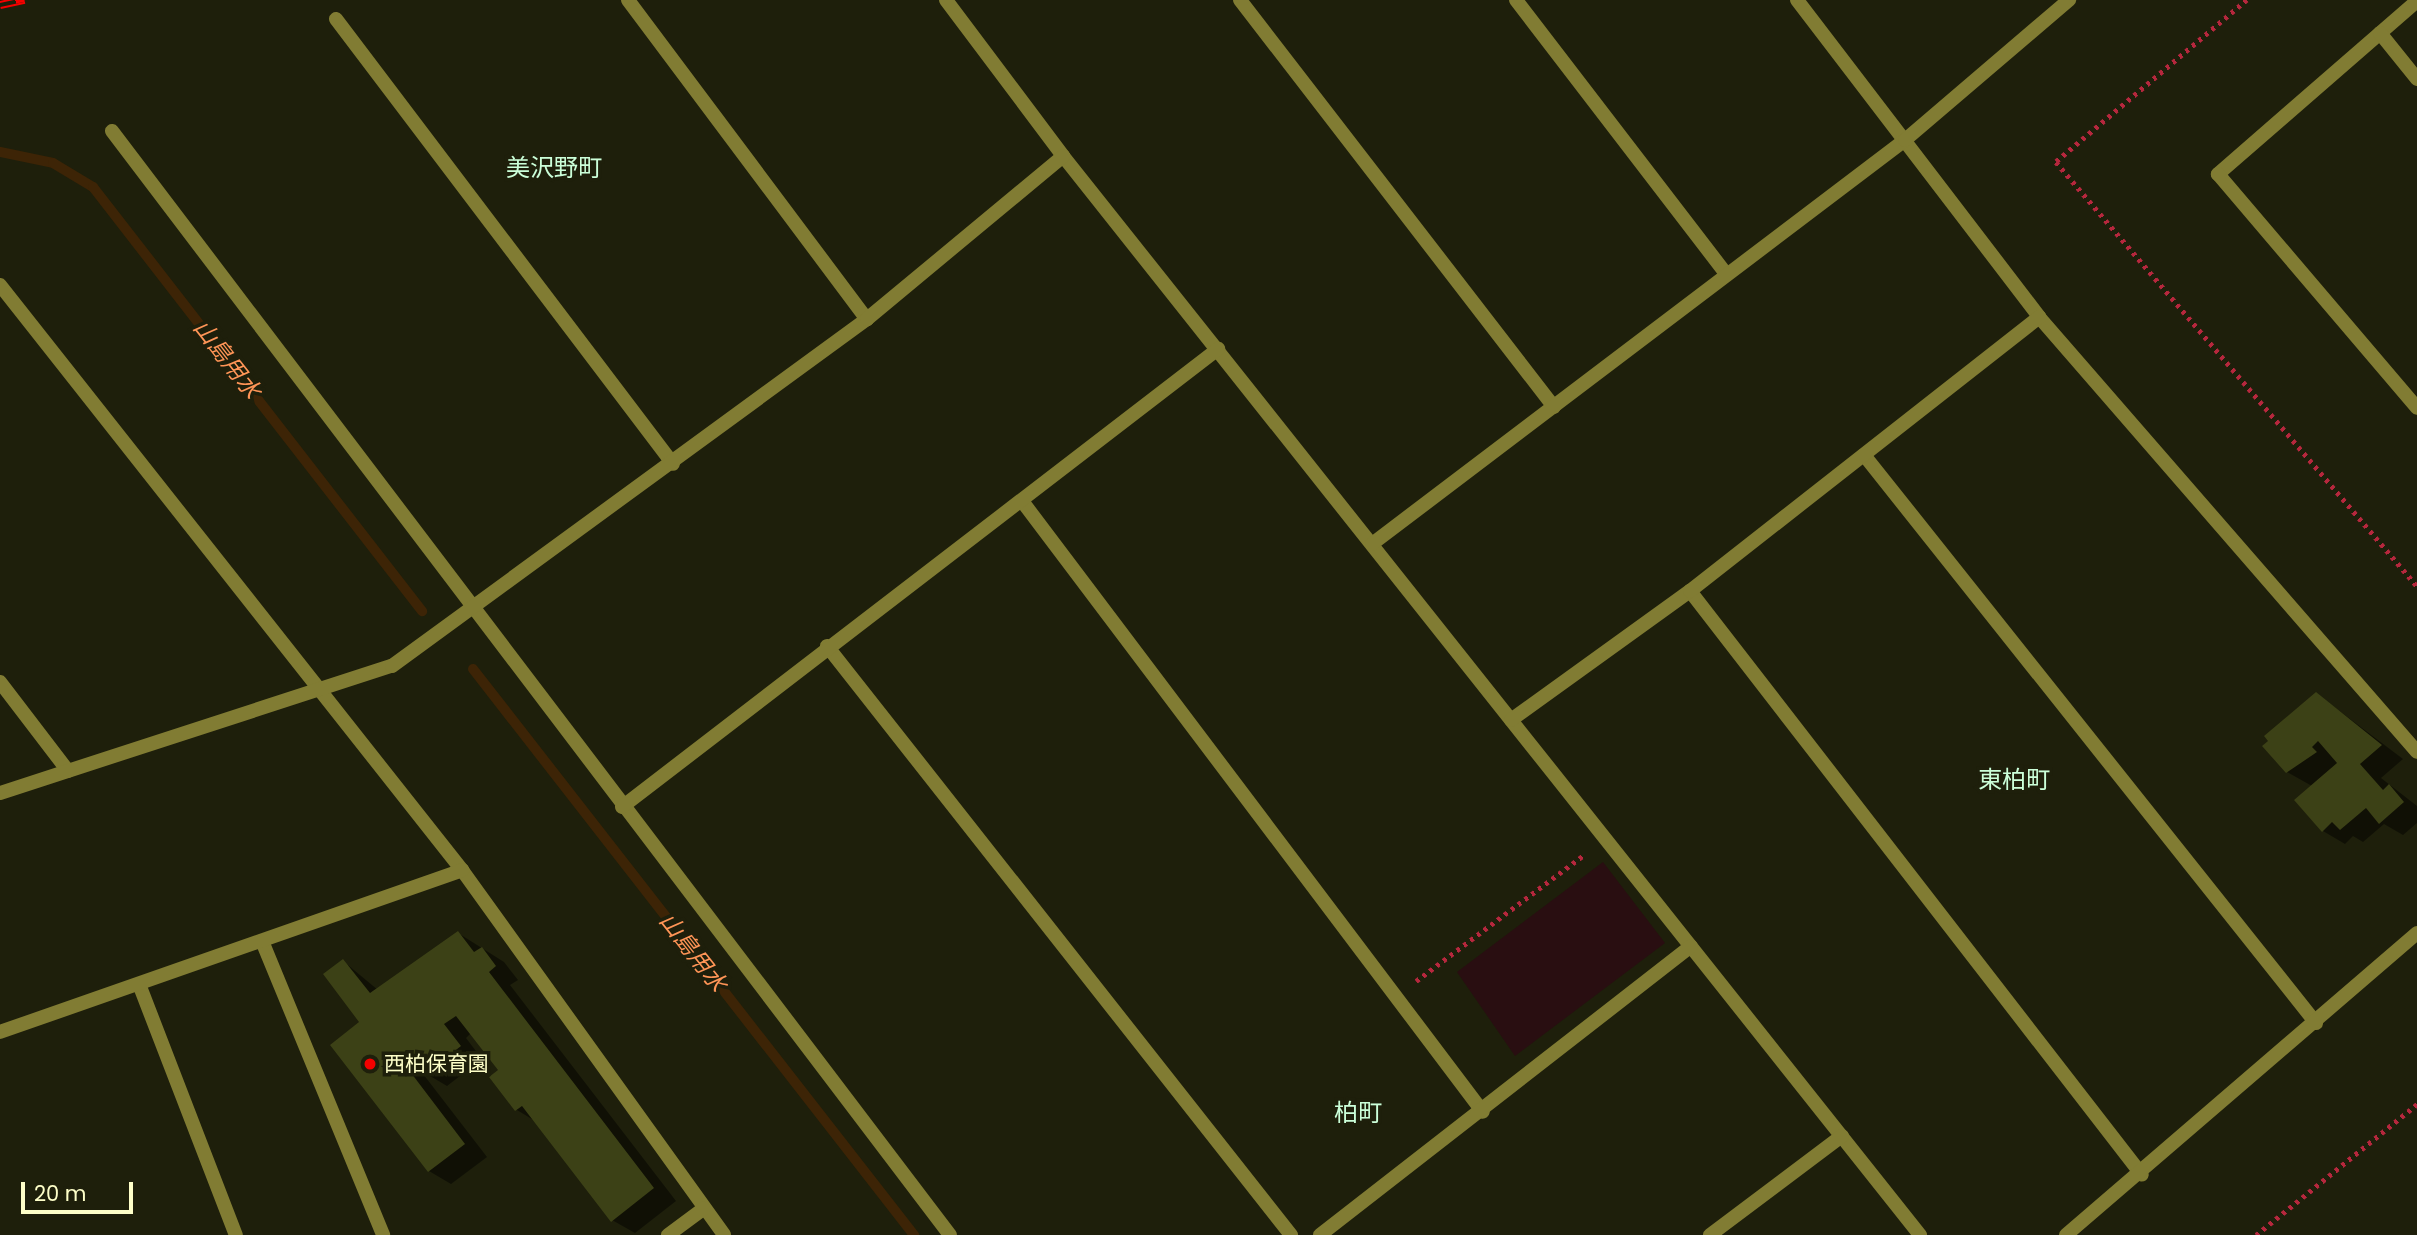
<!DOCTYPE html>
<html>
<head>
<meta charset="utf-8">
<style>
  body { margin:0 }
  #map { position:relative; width:2417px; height:1235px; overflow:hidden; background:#1e1f0b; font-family:Poppins,"Noto Sans JP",sans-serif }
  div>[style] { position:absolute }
  .green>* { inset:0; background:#290e11 }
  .shadow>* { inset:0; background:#0007 }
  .stream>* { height:10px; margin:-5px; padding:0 5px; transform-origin:5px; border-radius:5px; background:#3d2406 }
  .building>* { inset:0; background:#3c4116 }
  .path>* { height:4.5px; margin-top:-2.25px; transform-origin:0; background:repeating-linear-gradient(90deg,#b6273d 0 3.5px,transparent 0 8.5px) }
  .minor>* { height:14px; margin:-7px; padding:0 7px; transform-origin:7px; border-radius:7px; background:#817c33 }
  .tertiary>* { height:14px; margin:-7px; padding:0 7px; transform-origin:7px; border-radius:7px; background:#817c33 }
  .rail>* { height:8px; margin-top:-4px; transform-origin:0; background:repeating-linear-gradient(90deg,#1e1f0b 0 16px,#f40100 0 32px); box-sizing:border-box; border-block:2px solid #f40100 }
  .dots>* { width:19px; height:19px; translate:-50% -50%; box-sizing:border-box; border:4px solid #1e1f0b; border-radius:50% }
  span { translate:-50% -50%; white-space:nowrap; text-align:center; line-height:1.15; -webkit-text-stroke:7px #1e1f0b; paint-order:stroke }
  .poi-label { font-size:21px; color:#feffc9 }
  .left { translate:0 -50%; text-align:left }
  .water-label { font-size:23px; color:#ff9557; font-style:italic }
  .quarter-label { font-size:24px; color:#cbffd9 }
  .scale { position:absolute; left:21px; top:1182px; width:112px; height:32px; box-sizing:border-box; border:4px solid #feffc9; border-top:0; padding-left:9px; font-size:21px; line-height:24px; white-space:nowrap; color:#feffc9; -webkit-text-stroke:5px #1e1f0b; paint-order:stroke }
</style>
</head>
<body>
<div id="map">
  <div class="green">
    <div style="clip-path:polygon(1603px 862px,1665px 943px,1515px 1056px,1457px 972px)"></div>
  </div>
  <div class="shadow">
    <div style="clip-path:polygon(2317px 694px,2403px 759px,2381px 778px,2417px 806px,2417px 823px,2403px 835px,2384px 824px,2363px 842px,2353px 836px,2345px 844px,2323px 831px,2312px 786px,2287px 772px)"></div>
    <div style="clip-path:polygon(458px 933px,504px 962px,518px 980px,510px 985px,676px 1201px,635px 1233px,612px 1220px,535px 1121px,517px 1110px,491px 1077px,500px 1070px,471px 1033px,466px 1038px,482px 1059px,447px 1086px,420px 1070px,487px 1157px,451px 1184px,429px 1171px,362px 1022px,343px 961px,378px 990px)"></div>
  </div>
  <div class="stream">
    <div style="left:0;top:152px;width:54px;rotate:11.7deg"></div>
    <div style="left:53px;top:163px;width:47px;rotate:31deg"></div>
    <div style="left:93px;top:187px;width:537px;rotate:52.19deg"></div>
    <div style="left:473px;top:669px;width:718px;rotate:52.08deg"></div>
  </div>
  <div class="building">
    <div style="clip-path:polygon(2316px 692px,2382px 745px,2360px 764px,2383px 790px,2389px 784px,2404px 802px,2379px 824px,2366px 808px,2340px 830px,2332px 822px,2322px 832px,2294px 800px,2337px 763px,2318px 741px,2312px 747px,2317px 752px,2286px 773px,2262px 746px,2268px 741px,2264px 736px)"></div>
    <div style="clip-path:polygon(458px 931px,474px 952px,482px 947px,496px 966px,489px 972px,654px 1188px,611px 1222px,522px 1106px,515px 1111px,489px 1077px,498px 1070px,456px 1016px,444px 1024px,461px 1046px,424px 1075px,406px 1051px,399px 1057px,465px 1144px,428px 1172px,330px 1045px,359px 1022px,323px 974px,343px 959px,370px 993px)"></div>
  </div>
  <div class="path">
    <div style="left:2247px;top:0;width:250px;rotate:139.7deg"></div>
    <div style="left:2056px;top:162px;width:557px;rotate:49.59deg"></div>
    <div style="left:1416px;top:981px;width:211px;rotate:-36.9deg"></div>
    <div style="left:2256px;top:1235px;width:208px;rotate:-39.1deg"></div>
  </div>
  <div class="minor">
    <div style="left:628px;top:0;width:399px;rotate:53.2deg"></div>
    <div style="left:946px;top:0;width:195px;rotate:53.1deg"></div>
    <div style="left:1063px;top:156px;width:1378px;rotate:51.54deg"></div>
    <div style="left:1240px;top:0;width:514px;rotate:52.35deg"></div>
    <div style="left:1516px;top:0;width:345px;rotate:52.5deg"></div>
    <div style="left:1797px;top:0;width:399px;rotate:52.6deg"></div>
    <div style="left:2039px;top:317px;width:576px;rotate:49.01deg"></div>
    <div style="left:2417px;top:1px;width:264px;rotate:139deg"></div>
    <div style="left:2218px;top:174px;width:307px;rotate:49.6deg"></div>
    <div style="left:336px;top:19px;width:558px;rotate:52.86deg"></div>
    <div style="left:2380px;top:33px;width:59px;rotate:51.2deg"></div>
    <div style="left:112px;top:131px;width:1386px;rotate:52.8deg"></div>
    <div style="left:0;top:285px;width:745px;rotate:51.7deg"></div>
    <div style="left:462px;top:870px;width:449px;rotate:54.3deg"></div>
    <div style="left:1864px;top:455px;width:726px;rotate:51.49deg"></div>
    <div style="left:1022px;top:501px;width:765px;rotate:52.97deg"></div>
    <div style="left:1372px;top:544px;width:669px;rotate:-37.16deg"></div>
    <div style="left:1905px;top:140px;width:216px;rotate:-40.5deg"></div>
    <div style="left:1690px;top:591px;width:738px;rotate:52.26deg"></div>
    <div style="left:827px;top:646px;width:750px;rotate:51.77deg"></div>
    <div style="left:0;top:682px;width:112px;rotate:52.6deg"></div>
    <div style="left:1511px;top:720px;width:221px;rotate:-35.8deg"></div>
    <div style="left:1690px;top:591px;width:444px;rotate:-38.1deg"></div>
    <div style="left:622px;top:807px;width:752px;rotate:-37.54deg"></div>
    <div style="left:262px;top:941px;width:318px;rotate:67.6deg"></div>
    <div style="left:139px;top:984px;width:269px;rotate:68.9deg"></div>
    <div style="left:0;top:1032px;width:490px;rotate:-19.3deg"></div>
    <div style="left:668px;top:1235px;width:44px;rotate:-36.6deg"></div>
    <div style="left:1320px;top:1235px;width:470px;rotate:-37.9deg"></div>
    <div style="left:1710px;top:1235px;width:165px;rotate:-36.9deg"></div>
    <div style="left:2066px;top:1235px;width:463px;rotate:-40.7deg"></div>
  </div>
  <div class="tertiary">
    <div style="left:0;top:793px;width:412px;rotate:-18deg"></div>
    <div style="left:392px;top:666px;width:588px;rotate:-36.15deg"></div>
    <div style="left:867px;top:319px;width:255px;rotate:-39.7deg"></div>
  </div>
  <div class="rail">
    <div style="left:0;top:5px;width:25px;rotate:-12deg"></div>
  </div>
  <div class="dots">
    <div style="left:370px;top:1064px;background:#f40100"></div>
  </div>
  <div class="poi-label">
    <span class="left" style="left:384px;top:1064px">西柏保育園</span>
  </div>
  <div class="water-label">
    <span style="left:227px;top:359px;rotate:52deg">山島用水</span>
    <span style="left:693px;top:952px;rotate:52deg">山島用水</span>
  </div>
  <div class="quarter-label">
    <span style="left:554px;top:168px">美沢野町</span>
    <span style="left:2014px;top:780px">東柏町</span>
    <span style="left:1358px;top:1113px">柏町</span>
  </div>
  <div class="scale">20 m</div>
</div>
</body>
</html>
